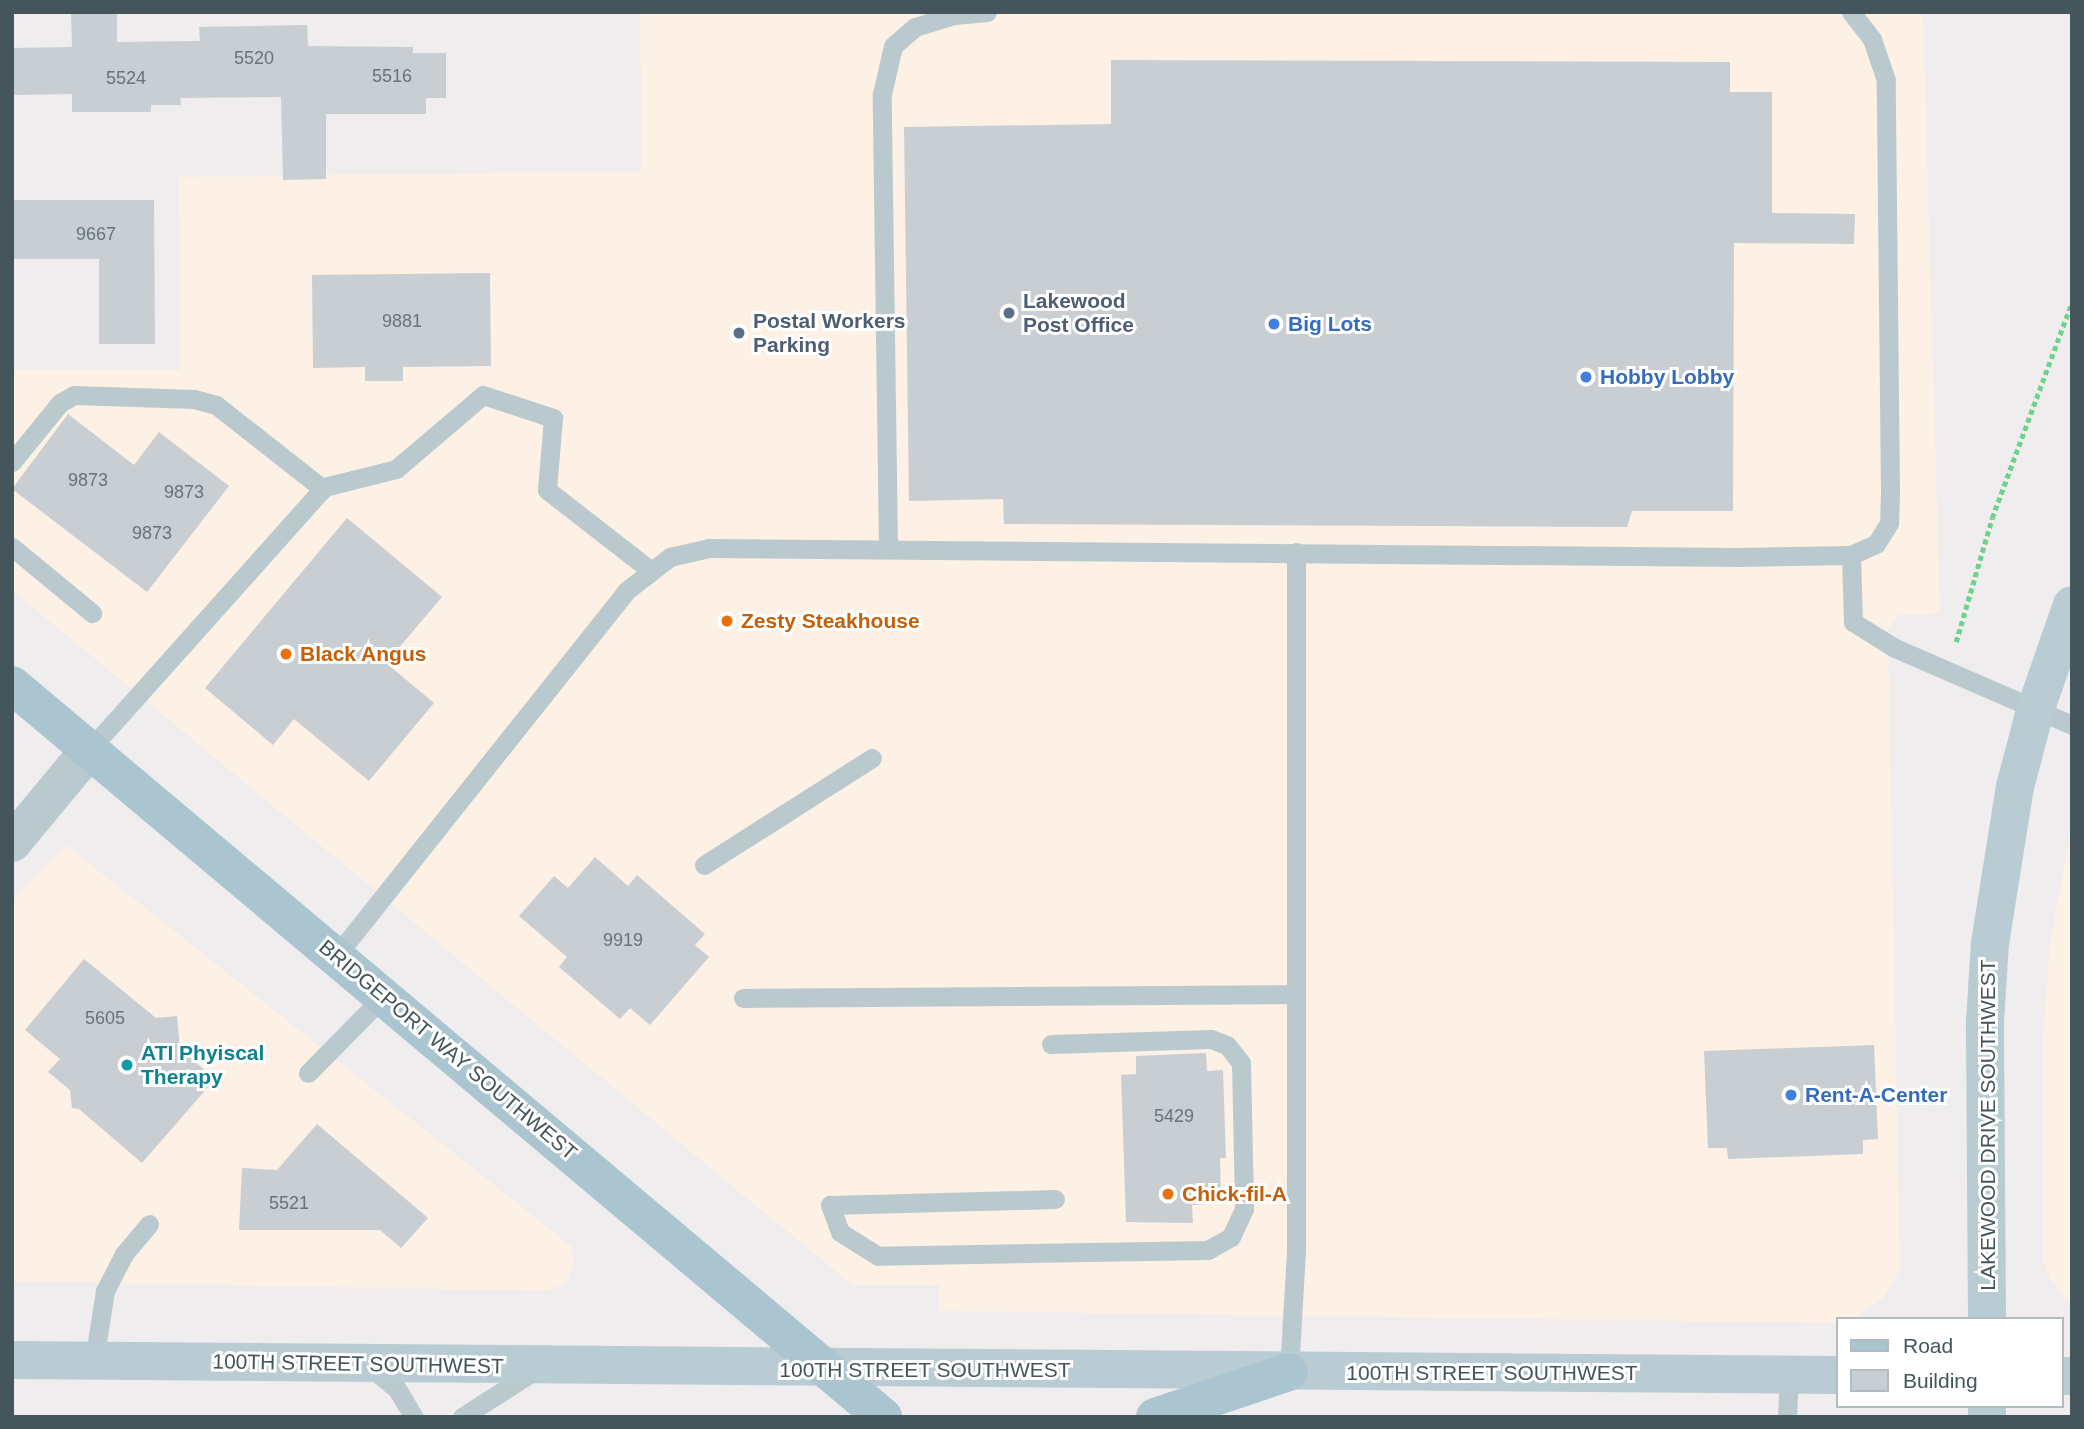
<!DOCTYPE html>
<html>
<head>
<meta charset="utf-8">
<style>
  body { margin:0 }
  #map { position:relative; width:2084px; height:1429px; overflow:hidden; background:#f0edee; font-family:Helvetica,sans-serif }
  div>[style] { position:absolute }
  .commercial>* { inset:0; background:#fdf0e4 }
  .building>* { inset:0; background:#c9ced3 }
  .path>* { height:4.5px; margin-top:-2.25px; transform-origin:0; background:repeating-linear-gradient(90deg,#6cd388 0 5px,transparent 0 8.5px) }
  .lane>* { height:19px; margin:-9.5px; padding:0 9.5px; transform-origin:9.5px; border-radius:9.5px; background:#bac9ce }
  .street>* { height:38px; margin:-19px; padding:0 19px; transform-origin:19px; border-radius:19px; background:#bac9ce }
  .secondary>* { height:38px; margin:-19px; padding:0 19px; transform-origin:19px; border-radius:19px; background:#b9ccd3 }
  .primary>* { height:38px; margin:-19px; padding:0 19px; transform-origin:19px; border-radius:19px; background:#aac5cf }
  .dots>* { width:19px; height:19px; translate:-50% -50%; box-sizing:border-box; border:4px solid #fff; border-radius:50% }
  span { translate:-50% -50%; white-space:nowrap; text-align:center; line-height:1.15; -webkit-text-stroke:6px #fff; paint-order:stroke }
  .number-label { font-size:18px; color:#65747a }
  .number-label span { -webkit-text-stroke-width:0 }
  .service-label { font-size:21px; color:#4e5e75; font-weight:700 }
  .left { translate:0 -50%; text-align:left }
  .shop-label { font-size:21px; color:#366cbe; font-weight:700 }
  .food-label { font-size:21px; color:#c56008; font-weight:700 }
  .street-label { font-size:21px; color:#44565c }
  .culture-label { font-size:21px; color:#0d838f; font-weight:700 }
  .frame { position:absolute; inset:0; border:14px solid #44565c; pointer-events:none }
  .legend { position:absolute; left:1836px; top:1317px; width:228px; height:91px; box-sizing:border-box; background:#fff; border:2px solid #b4bbbe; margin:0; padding:9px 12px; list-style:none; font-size:21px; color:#44565c }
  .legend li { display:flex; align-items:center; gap:14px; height:35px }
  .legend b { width:35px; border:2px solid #b4bbbe }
</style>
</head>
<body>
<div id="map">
  <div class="commercial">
    <div style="clip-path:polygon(640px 12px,1923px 12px,1940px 613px,1899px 615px,1888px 630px,1900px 1270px,1884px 1297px,1854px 1319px,1837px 1319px,1837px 1323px,939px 1311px,939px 1285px,852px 1285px,12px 590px,12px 370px,180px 370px,179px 177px,642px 171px)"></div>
    <div style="clip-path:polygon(2072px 821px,2072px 1306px,2050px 1279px,2043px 1262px,2043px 1034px,2050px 945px)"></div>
    <div style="clip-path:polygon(66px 845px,571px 1246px,574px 1264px,566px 1283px,547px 1291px,12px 1281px,12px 900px)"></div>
  </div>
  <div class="building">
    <div style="clip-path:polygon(71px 12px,117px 12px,117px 42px,200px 41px,199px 27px,307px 25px,308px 46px,413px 47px,413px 53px,446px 53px,446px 98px,426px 98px,426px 114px,326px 114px,326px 179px,283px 180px,281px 97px,180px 98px,181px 105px,151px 105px,151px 112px,72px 112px,72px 94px,12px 95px,12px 48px,72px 47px)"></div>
    <div style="clip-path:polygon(1111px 60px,1730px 62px,1730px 92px,1772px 92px,1772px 213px,1855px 214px,1854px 244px,1734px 243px,1733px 511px,1632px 511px,1627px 527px,1004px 524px,1003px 499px,909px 501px,904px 127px,1111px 124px)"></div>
    <div style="clip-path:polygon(12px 200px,154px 200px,155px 344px,99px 344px,99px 259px,12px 259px)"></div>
    <div style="clip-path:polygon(490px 273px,491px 366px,403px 367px,403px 381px,365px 381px,365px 367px,313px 368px,312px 275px)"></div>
    <div style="clip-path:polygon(68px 414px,134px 465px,159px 432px,229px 486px,147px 592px,12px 489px)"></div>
    <div style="clip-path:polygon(347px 518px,442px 597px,386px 663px,434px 703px,369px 781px,294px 719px,273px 745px,205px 688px)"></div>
    <div style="clip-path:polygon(595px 857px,628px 886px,637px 875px,705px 934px,695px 945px,709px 957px,650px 1025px,630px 1008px,620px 1019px,559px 967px,567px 957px,519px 916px,554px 876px,568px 888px)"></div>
    <div style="clip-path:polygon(84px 959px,156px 1018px,177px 1016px,180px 1049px,215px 1079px,142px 1163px,79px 1109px,72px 1108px,70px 1090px,48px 1072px,60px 1059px,25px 1030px)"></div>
    <div style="clip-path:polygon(1874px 1045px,1878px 1139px,1863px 1140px,1863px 1154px,1728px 1159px,1727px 1148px,1708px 1148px,1704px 1051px)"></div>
    <div style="clip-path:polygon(1206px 1053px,1207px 1071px,1223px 1070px,1226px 1158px,1220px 1158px,1221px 1203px,1192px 1205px,1193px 1223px,1126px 1222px,1121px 1075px,1136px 1074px,1136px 1056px)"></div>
    <div style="clip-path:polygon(317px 1124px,428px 1218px,401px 1248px,380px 1230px,239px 1230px,242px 1168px,277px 1170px)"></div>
  </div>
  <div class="path">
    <div style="left:1956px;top:642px;width:129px;rotate:-73.8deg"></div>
    <div style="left:1992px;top:518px;width:230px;rotate:-69.7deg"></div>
  </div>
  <div class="lane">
    <div style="left:12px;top:462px;width:76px;rotate:-50.9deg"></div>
    <div style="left:60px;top:403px;width:16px;rotate:-30deg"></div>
    <div style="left:74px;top:395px;width:120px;rotate:1.9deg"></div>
    <div style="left:194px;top:399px;width:23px;rotate:15deg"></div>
    <div style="left:216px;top:405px;width:136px;rotate:38.1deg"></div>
    <div style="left:12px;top:547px;width:104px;rotate:39.5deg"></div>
    <div style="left:888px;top:549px;width:455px;rotate:-90.8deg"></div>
    <div style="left:882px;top:94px;width:49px;rotate:-77.1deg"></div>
    <div style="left:893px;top:46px;width:29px;rotate:-41deg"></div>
    <div style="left:915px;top:27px;width:41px;rotate:-17.1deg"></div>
    <div style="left:954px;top:15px;width:33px;rotate:-5deg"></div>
    <div style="left:1851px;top:555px;width:67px;rotate:88.3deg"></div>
    <div style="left:1853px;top:622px;width:49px;rotate:31.8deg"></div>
    <div style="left:1895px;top:648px;width:193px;rotate:23.5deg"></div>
    <div style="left:90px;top:749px;width:351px;rotate:-48.2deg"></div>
    <div style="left:324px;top:487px;width:74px;rotate:-14deg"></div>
    <div style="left:396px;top:469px;width:114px;rotate:-40.4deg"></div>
    <div style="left:483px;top:395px;width:74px;rotate:18.2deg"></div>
    <div style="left:553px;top:418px;width:72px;rotate:94.8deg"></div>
    <div style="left:547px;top:490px;width:130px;rotate:37.8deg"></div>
    <div style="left:704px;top:865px;width:199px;rotate:-32.5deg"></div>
    <div style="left:336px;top:956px;width:466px;rotate:-51.5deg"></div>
    <div style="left:626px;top:591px;width:56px;rotate:-37.7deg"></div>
    <div style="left:670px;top:557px;width:39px;rotate:-13deg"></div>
    <div style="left:708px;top:548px;width:1030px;rotate:0.5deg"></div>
    <div style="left:1738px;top:557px;width:113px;rotate:-1deg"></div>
    <div style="left:1851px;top:555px;width:27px;rotate:-24deg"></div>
    <div style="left:1876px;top:544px;width:25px;rotate:-58deg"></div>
    <div style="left:1889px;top:523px;width:31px;rotate:-88deg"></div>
    <div style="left:1890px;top:492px;width:412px;rotate:-90.6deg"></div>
    <div style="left:1886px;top:80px;width:43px;rotate:-108.9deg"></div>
    <div style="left:1872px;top:39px;width:34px;rotate:-128deg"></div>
    <div style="left:743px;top:998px;width:553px;rotate:-0.41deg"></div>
    <div style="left:1051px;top:1044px;width:160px;rotate:-1.8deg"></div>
    <div style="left:1211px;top:1039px;width:17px;rotate:21deg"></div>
    <div style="left:1227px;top:1045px;width:23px;rotate:52deg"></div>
    <div style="left:1241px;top:1063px;width:146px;rotate:88.8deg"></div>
    <div style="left:1244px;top:1209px;width:31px;rotate:115deg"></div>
    <div style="left:1231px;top:1237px;width:26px;rotate:151deg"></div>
    <div style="left:1208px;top:1250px;width:330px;rotate:179deg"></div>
    <div style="left:878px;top:1256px;width:45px;rotate:-147.7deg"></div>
    <div style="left:840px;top:1232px;width:29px;rotate:-110deg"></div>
    <div style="left:830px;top:1205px;width:225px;rotate:-1.5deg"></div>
    <div style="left:308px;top:1073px;width:108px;rotate:-45.4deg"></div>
    <div style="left:94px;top:1361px;width:71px;rotate:-81.1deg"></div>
    <div style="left:105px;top:1291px;width:42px;rotate:-62.8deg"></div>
    <div style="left:124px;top:1254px;width:39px;rotate:-50deg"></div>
    <div style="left:370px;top:1367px;width:35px;rotate:39deg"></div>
    <div style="left:397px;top:1389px;width:33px;rotate:59deg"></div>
    <div style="left:1289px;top:1372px;width:123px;rotate:-86.7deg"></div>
    <div style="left:1296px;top:1249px;width:697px;rotate:-90deg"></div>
    <div style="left:462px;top:1417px;width:85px;rotate:-32.6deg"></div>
    <div style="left:1787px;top:1417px;width:42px;rotate:-87.3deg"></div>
  </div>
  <div class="street">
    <div style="left:12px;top:843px;width:122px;rotate:-50.3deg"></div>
  </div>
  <div class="secondary">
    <div style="left:1987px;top:1319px;width:297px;rotate:-90.4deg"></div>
    <div style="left:1985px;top:1022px;width:79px;rotate:-86.4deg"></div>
    <div style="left:1990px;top:943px;width:158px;rotate:-80.9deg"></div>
    <div style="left:2015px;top:787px;width:79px;rotate:-75.3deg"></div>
    <div style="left:2035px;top:711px;width:112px;rotate:-70.8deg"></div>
    <div style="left:12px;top:1360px;width:1825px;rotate:0.47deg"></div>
    <div style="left:2061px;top:1376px;width:11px"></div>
    <div style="left:1987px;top:1417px;width:11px;rotate:-90deg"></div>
  </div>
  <div class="primary">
    <div style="left:12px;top:685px;width:1138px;rotate:40.04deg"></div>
    <div style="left:1155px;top:1417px;width:141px;rotate:-18.6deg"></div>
  </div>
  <div class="dots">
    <div style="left:1009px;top:313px;background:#5c6f8a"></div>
    <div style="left:1274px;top:324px;background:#3f7fe0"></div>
    <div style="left:739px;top:333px;background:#5c6f8a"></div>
    <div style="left:1586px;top:377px;background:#3f7fe0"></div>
    <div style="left:727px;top:621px;background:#e8710a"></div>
    <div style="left:286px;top:654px;background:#e8710a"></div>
    <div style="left:127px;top:1065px;background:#0f9aa8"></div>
    <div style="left:1791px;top:1095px;background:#3f7fe0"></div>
    <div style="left:1168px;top:1194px;background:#e8710a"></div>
  </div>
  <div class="number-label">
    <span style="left:254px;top:58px">5520</span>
    <span style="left:392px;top:76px">5516</span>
    <span style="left:126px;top:78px">5524</span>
    <span style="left:96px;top:234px">9667</span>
    <span style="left:402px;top:321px">9881</span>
    <span style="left:88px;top:480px">9873</span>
    <span style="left:184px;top:492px">9873</span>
    <span style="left:152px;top:533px">9873</span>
    <span style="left:623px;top:940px">9919</span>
    <span style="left:105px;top:1018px">5605</span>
    <span style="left:1174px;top:1116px">5429</span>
    <span style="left:289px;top:1203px">5521</span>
  </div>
  <div class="service-label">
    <span class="left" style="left:1023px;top:313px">Lakewood<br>Post Office</span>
    <span class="left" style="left:753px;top:333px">Postal Workers<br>Parking</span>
  </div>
  <div class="shop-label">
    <span class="left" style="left:1288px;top:324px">Big Lots</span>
    <span class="left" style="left:1600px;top:377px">Hobby Lobby</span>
    <span class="left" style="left:1805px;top:1095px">Rent-A-Center</span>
  </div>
  <div class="food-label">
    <span class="left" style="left:741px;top:621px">Zesty Steakhouse</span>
    <span class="left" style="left:300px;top:654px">Black Angus</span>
    <span class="left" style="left:1182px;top:1194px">Chick-fil-A</span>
  </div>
  <div class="street-label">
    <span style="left:448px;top:1050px;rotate:40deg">BRIDGEPORT WAY SOUTHWEST</span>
    <span style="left:1988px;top:1125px;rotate:-90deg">LAKEWOOD DRIVE SOUTHWEST</span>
    <span style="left:358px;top:1364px;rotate:1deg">100TH STREET SOUTHWEST</span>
    <span style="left:925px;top:1370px">100TH STREET SOUTHWEST</span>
    <span style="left:1492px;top:1373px">100TH STREET SOUTHWEST</span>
  </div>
  <div class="culture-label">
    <span class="left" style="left:141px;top:1065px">ATI Phyiscal<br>Therapy</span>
  </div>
  <div class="frame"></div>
  <ul class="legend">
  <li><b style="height:9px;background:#aac5cf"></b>Road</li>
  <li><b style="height:19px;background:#c9ced3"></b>Building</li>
  </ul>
</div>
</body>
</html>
